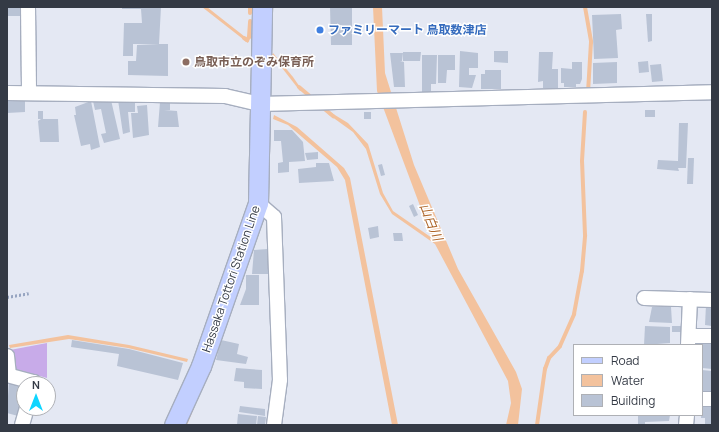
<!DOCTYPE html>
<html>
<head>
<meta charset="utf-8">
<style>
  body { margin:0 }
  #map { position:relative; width:719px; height:432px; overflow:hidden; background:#e4e8f3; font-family:Manrope,"Noto Sans JP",sans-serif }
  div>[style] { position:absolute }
  .green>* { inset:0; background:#c8abe9 }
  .water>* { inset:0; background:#f3c29d }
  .stream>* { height:4px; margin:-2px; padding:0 2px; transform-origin:2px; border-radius:2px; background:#f3c29d }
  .building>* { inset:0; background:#b9c3d5 }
  .path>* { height:2.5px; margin-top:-1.25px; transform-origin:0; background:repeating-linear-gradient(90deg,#97a5c1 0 2px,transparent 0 4px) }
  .roads { filter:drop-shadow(1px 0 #a6aebf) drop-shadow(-1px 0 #a6aebf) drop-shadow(0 1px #a6aebf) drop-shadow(0 -1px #a6aebf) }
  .minor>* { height:14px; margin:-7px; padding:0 7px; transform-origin:7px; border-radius:7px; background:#fff }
  .secondary>* { height:19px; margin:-9.5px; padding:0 9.5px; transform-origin:9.5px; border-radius:9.5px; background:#c2cfff }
  .dots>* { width:11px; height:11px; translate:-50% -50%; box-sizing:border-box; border:2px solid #fff; border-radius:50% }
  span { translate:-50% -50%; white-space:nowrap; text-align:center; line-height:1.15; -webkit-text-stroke:3px #fff; paint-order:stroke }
  .shop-label { font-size:12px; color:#366cbe; font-weight:700 }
  .left { translate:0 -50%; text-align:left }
  .education-label { font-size:12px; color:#785e54; font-weight:700 }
  .street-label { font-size:12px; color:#343a45 }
  .water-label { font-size:13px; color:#ad6428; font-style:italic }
  .frame { position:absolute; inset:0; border:8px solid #343a45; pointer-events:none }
  .legend { position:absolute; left:573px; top:344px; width:130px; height:72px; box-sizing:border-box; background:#fff; border:1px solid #aeb0b5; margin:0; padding:5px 7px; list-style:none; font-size:12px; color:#343a45 }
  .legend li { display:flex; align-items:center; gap:8px; height:20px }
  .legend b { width:20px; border:1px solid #aeb0b5 }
  .north { position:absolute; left:16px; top:376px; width:40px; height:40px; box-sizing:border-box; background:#fff; border:1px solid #aeb0b5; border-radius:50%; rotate:0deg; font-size:11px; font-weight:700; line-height:16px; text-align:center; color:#343a45 }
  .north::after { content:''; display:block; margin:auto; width:14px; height:18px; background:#0fd5ff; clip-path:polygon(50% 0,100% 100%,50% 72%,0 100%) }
</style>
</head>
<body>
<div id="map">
  <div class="green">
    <div style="clip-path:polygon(47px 343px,47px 378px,12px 368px,10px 350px)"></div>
  </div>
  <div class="water">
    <div style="clip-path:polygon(202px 7px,207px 7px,226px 22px,249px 40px,248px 43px)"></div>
    <div style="clip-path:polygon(373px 7px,382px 7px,385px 73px,414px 165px,458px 269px,516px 372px,522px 389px,518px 425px,506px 425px,511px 403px,508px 381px,435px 244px,392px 214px,380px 194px,366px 149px,353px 132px,328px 114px,330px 112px,348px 123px,368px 144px,383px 193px,393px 211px,432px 238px,377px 91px)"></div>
    <div style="clip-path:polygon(273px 53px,293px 77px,302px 90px,300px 91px,272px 55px)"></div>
    <div style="clip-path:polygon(274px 115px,297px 127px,344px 168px,350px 178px,398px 425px,392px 425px,345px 180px,337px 167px,288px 125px,273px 119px)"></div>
    <div style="clip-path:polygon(68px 335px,129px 345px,188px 359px,187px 362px,128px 348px,69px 339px,10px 348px,9px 345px)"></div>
    <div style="clip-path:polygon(205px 373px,208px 374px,187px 425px,183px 425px)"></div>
  </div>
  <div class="stream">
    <div style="left:585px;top:7px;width:36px;rotate:80deg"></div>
    <div style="left:591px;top:42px;width:50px;rotate:93.4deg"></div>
    <div style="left:250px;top:13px;width:6px;rotate:-90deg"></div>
    <div style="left:244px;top:38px;width:4px;rotate:34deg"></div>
    <div style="left:247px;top:40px;width:4px;rotate:-56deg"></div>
    <div style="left:249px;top:37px;width:16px;rotate:-86deg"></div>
    <div style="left:299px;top:87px;width:17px;rotate:40deg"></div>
    <div style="left:321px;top:106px;width:16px;rotate:40deg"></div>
    <div style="left:537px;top:425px;width:57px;rotate:-81.9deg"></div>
    <div style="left:545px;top:369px;width:12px;rotate:-70deg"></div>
    <div style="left:549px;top:358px;width:16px;rotate:-47deg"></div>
    <div style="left:560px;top:346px;width:35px;rotate:-66deg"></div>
    <div style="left:574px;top:314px;width:44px;rotate:-79.5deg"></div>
    <div style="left:582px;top:271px;width:36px;rotate:-85deg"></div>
    <div style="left:585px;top:235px;width:74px;rotate:-92.3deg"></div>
    <div style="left:582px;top:161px;width:49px;rotate:-86.5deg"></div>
  </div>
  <div class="building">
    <div style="clip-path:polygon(7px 7px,24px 7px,24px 16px,7px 16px)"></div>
    <div style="clip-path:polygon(122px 7px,161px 7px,159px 44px,133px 44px,133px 56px,123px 56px,124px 23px,142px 23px,141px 9px,122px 9px)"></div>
    <div style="clip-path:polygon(330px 7px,352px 7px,352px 45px,331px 45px)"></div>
    <div style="clip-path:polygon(621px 14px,622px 29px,616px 30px,618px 58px,594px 59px,592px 15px)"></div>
    <div style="clip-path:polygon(646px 14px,652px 14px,652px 41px,648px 42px)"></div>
    <div style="clip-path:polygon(159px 44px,168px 44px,168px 76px,128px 75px,128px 61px,136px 61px,137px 45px)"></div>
    <div style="clip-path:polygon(460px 51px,478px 53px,478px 68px,469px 68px,469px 75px,476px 75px,472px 88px,459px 87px)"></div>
    <div style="clip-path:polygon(494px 51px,508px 51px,508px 63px,494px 62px)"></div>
    <div style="clip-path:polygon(403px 52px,421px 52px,420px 61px,403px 61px)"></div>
    <div style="clip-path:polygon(539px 52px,553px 52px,552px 69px,558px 69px,558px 89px,543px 88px,543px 81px,538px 82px)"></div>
    <div style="clip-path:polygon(390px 53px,403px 53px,402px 61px,400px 61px,404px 62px,405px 87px,394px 87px)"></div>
    <div style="clip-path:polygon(422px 55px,437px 55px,436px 84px,431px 84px,431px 92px,422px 92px)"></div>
    <div style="clip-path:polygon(438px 55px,455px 55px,455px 70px,447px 70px,446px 83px,438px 83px)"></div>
    <div style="clip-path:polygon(648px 61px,649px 72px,639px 73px,638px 62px)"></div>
    <div style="clip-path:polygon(572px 62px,582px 62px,582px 79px,580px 84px,576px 84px,576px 87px,564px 87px,564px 83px,561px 83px,561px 68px,572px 69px)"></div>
    <div style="clip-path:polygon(617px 62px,617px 83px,593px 84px,593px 63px)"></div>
    <div style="clip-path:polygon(661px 64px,663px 81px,652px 82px,650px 65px)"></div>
    <div style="clip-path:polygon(485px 70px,501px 70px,501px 89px,481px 89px,481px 74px,485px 74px)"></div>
    <div style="clip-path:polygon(111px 100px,120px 139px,104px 143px,101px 134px,106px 133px,101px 109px,95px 110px,93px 101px)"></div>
    <div style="clip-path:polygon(118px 100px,135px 100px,135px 112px,128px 112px,130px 132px,123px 134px)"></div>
    <div style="clip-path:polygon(7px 101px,25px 101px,25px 112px,7px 113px)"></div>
    <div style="clip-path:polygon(91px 101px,100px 147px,91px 150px,90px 144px,81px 146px,74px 115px,76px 115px,75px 107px)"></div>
    <div style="clip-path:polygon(160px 102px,170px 102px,170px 110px,164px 110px,177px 111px,179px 127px,158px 127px)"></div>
    <div style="clip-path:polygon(147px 105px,149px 135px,133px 138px,131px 113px,138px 113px,137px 106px)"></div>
    <div style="clip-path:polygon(645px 110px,655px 110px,655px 117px,645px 117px)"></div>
    <div style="clip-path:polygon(38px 111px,43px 111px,43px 119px,38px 119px)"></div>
    <div style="clip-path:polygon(364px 112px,371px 112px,371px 119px,364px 119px)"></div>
    <div style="clip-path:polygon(41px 119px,58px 119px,59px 142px,40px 142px,38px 121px)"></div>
    <div style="clip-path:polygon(679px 123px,688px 123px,686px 168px,678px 168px,679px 171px,657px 169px,658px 160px,678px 161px)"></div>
    <div style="clip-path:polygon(274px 130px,292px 130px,303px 142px,305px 161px,289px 162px,289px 172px,278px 173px,278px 163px,283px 162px,281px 141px,274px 141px)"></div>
    <div style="clip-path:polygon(318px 152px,318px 159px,307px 160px,305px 153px)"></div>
    <div style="clip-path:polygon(688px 158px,694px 158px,693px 184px,687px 184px)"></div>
    <div style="clip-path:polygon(316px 163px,329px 163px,334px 181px,299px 183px,298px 169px,316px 167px)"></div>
    <div style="clip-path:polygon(382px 164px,385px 175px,381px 176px,378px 165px)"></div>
    <div style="clip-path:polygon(413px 204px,418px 215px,414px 217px,409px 206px)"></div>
    <div style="clip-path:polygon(378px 226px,379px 237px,370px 239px,368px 228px)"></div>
    <div style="clip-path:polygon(393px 233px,402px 233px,403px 241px,394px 241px)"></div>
    <div style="clip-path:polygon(268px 249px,268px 274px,252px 274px,254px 250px)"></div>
    <div style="clip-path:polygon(246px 275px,259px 275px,259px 305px,240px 305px,246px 289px)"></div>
    <div style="clip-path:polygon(706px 305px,712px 305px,712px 326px,705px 325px)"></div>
    <div style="clip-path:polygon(652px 307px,671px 307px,672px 323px,649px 322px)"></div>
    <div style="clip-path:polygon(645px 326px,670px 327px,670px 343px,644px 345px)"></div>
    <div style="clip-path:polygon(672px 326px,682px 326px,681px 332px,672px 332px)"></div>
    <div style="clip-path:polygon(72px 340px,129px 349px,183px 363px,178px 380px,117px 366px,119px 354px,71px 347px)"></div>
    <div style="clip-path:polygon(221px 340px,239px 344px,237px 354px,248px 357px,246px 364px,216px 360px)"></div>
    <div style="clip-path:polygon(699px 342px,712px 342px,712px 369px,702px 368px,702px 345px,695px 345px)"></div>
    <div style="clip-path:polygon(236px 368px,262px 370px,262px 389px,244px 388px,244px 382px,234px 381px)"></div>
    <div style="clip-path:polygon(702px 370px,712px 371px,712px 393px,702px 393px)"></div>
    <div style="clip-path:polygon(9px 380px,24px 384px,18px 416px,7px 413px)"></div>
    <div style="clip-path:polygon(240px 406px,265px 409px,265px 416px,239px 412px)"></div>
    <div style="clip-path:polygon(702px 406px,712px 406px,712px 425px,705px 425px,705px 418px,701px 418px)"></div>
    <div style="clip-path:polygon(238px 414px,257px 416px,256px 425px,237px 425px)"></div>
    <div style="clip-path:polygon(638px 415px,670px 415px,669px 421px,645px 422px,645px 425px,638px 425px)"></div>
    <div style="clip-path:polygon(258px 416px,266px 417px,265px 425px,257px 425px)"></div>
  </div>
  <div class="path">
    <div style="left:7px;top:297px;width:22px;rotate:-10deg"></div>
  </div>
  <div class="roads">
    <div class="minor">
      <div style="left:28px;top:7px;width:86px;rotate:89.3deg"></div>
      <div style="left:7px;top:93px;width:218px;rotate:0.8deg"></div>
      <div style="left:225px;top:96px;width:36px;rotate:13deg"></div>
      <div style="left:260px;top:104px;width:452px;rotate:-1.5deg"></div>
      <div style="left:258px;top:203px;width:21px;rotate:41deg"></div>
      <div style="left:274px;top:217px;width:163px;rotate:87.9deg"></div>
      <div style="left:280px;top:380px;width:45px;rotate:97.6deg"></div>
      <div style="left:644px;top:298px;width:68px;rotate:1.7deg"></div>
      <div style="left:689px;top:336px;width:23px"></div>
      <div style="left:688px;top:345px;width:46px;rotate:-87.5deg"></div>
      <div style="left:7px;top:356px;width:19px;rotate:84deg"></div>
      <div style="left:7px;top:375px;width:28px;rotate:15deg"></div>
      <div style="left:34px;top:382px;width:2px;rotate:117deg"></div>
      <div style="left:702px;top:399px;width:10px"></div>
      <div style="left:22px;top:425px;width:18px;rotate:-74deg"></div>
      <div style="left:686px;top:425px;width:10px;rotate:-84deg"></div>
    </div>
    <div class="secondary">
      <div style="left:174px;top:425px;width:65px;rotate:-65.4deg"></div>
      <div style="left:201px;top:366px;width:173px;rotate:-70.7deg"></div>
      <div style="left:258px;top:203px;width:196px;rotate:-88.8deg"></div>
    </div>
  </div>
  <div class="dots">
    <div style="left:320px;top:30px;background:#3f7fe0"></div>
    <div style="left:186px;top:62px;background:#8d6e63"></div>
  </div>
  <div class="shop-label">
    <span class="left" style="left:328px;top:30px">ファミリーマート 鳥取数津店</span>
  </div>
  <div class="education-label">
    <span class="left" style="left:194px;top:62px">鳥取市立のぞみ保育所</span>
  </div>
  <div class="street-label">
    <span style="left:231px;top:279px;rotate:-71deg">Hassaka Tottori Station Line</span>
  </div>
  <div class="water-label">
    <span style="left:431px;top:222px;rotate:68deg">山白川</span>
  </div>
  <div class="frame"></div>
  <ul class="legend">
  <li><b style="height:5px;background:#c2cfff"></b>Road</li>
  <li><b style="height:11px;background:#f3c29d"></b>Water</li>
  <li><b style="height:11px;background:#b9c3d5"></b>Building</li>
  </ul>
  <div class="north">N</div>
</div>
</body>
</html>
